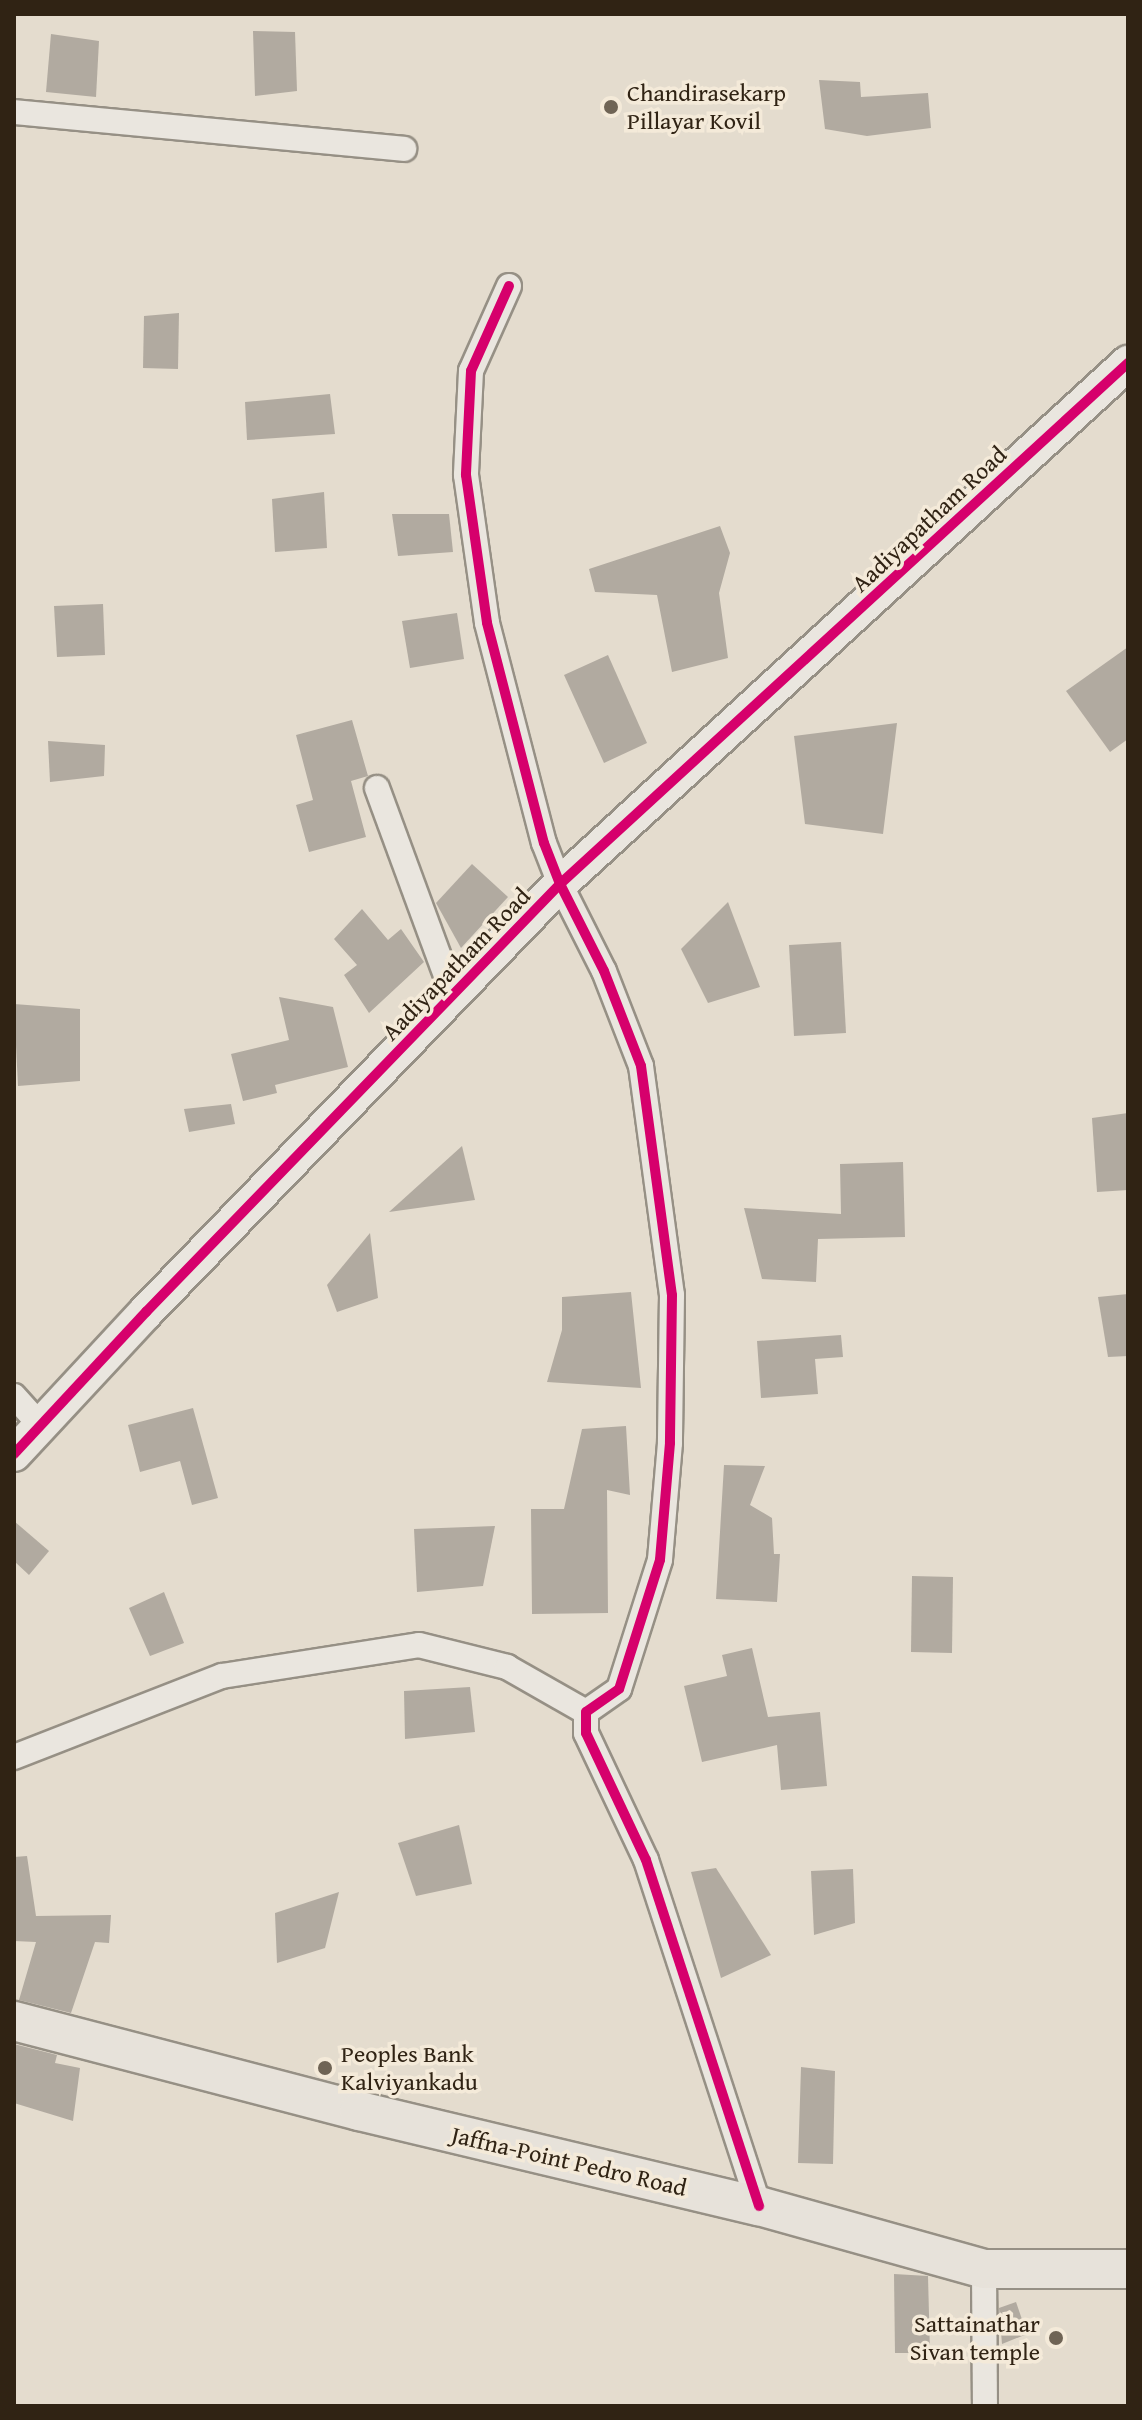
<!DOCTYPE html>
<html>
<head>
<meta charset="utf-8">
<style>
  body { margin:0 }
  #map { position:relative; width:1142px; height:2420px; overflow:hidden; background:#e4dcce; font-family:"Gentium Book Plus",serif }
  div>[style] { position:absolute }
  .building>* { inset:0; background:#b1aaa0 }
  .roads { filter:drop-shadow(2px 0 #969085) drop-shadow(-2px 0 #969085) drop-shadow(0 2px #969085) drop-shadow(0 -2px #969085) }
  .street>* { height:24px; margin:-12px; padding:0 12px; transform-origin:12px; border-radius:12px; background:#eae6df }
  .secondary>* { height:34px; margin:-17px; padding:0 17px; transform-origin:17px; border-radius:17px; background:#eae6df }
  .primary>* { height:38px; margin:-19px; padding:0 19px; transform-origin:19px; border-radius:19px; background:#e7e2da }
  .cycleway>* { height:10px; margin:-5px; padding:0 5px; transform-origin:5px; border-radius:5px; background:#d6006c }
  .dots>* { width:22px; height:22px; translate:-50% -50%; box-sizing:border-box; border:4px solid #f4ead9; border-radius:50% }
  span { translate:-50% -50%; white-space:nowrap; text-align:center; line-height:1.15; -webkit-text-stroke:7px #f4ead9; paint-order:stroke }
  .poi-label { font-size:24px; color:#302314 }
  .left { translate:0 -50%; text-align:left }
  .right { translate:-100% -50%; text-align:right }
  .street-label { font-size:24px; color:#302314 }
  .frame { position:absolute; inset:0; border:16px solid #302314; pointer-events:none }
</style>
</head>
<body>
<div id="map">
  <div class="building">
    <div style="clip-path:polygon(253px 31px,295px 32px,297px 91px,255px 96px)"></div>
    <div style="clip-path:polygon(51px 34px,99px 41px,96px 97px,46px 92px)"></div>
    <div style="clip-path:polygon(819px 80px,860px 82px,861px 97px,928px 93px,931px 128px,867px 136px,825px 129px)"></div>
    <div style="clip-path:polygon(179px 313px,178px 369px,143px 368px,144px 316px)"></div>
    <div style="clip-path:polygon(330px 394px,335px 434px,247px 440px,245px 402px)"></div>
    <div style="clip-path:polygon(324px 492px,327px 548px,275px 552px,272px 499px)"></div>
    <div style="clip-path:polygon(392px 514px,449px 514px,453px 552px,398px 556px)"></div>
    <div style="clip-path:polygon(720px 526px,730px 553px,719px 593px,728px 658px,672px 672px,657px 595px,595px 592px,589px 569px)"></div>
    <div style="clip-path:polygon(103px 604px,105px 655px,57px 657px,54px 606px)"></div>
    <div style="clip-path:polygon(457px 613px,464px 659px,410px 668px,402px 621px)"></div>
    <div style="clip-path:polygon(1128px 647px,1128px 739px,1110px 752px,1066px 691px)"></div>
    <div style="clip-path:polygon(608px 655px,647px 743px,604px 763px,564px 675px)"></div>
    <div style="clip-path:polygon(352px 720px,368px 776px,351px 781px,366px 837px,309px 852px,296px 805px,313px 800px,296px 735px)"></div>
    <div style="clip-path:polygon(897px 723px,883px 834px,805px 824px,794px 736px)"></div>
    <div style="clip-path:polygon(48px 741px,105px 745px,104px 776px,50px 782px)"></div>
    <div style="clip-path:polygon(472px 864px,508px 897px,461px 948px,436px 903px)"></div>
    <div style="clip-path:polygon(728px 902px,760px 987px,708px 1003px,681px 949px)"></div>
    <div style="clip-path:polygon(362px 909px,388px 940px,401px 929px,424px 962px,369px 1013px,344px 975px,357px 965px,334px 939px)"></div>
    <div style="clip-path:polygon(841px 942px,846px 1033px,794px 1036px,789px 945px)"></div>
    <div style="clip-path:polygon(279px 997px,333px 1007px,348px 1067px,275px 1085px,277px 1093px,243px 1101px,231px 1054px,289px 1040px)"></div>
    <div style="clip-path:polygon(14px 1004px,80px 1009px,80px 1081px,18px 1086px)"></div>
    <div style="clip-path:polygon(231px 1104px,235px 1124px,189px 1132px,184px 1109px)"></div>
    <div style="clip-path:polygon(1128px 1113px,1128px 1190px,1097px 1192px,1092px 1118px)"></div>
    <div style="clip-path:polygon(462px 1146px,475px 1200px,389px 1212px)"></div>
    <div style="clip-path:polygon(903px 1162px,905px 1237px,818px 1239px,816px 1282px,762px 1279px,744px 1208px,841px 1214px,840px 1164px)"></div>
    <div style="clip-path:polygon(370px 1233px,378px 1298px,337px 1312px,327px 1285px)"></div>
    <div style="clip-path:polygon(631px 1292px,641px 1388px,547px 1382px,562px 1330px,562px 1297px)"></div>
    <div style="clip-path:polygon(1128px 1294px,1128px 1356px,1108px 1357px,1098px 1297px)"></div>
    <div style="clip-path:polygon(841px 1335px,843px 1357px,815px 1359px,818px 1394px,761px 1398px,757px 1341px)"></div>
    <div style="clip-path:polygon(193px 1408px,218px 1498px,192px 1505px,180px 1461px,140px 1472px,128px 1425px)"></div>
    <div style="clip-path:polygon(626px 1426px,630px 1495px,607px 1490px,608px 1613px,532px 1614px,531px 1509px,564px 1509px,582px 1429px)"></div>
    <div style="clip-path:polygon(724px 1465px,765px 1466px,750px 1505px,772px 1518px,774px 1554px,780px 1554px,777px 1602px,716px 1599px)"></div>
    <div style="clip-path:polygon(14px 1521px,49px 1551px,29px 1575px,14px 1561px)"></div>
    <div style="clip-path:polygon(495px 1526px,483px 1586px,417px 1592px,414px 1529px)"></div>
    <div style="clip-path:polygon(912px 1576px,953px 1577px,952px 1653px,911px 1652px)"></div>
    <div style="clip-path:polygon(164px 1592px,184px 1643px,150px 1656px,129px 1608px)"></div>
    <div style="clip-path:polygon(752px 1648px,768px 1717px,820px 1712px,827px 1786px,781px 1790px,777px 1745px,702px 1762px,684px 1686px,727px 1676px,722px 1655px)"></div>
    <div style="clip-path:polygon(470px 1687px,475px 1732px,405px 1739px,404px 1691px)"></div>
    <div style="clip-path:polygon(459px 1825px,472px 1884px,416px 1896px,398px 1843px)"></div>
    <div style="clip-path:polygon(27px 1856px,36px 1916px,111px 1915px,109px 1943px,95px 1942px,71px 2013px,19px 2000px,36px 1942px,14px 1941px,14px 1857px)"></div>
    <div style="clip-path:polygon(716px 1868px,771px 1955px,721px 1978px,691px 1872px)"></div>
    <div style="clip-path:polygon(853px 1869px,855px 1923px,814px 1935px,811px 1871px)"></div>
    <div style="clip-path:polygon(339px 1892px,325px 1948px,277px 1963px,275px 1913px)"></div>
    <div style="clip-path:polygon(14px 2044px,57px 2055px,55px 2063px,80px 2068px,73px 2121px,14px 2103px)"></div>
    <div style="clip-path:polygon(801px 2067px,835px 2071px,833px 2164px,798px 2163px)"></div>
    <div style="clip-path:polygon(894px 2274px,928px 2276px,930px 2353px,895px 2353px)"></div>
    <div style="clip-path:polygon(1016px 2302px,1027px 2334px,1002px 2344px,999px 2308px)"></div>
  </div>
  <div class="roads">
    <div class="street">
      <div style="left:14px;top:112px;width:392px;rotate:5.4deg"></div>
      <div style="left:509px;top:286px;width:93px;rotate:114.1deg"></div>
      <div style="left:471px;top:371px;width:104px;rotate:92.8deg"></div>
      <div style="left:466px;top:475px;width:149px;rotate:81.9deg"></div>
      <div style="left:487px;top:623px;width:227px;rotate:75.5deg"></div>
      <div style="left:544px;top:843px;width:44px;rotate:68.7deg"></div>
      <div style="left:560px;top:884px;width:97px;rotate:63.2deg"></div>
      <div style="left:604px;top:971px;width:102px;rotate:68.7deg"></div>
      <div style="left:641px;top:1066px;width:231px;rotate:82.3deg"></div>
      <div style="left:672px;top:1295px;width:148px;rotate:90.8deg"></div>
      <div style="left:670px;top:1443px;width:117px;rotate:94.9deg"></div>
      <div style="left:660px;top:1560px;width:135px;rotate:107.6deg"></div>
      <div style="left:619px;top:1689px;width:40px;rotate:145.1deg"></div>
      <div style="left:586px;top:1712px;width:21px;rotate:90deg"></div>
      <div style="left:586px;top:1733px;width:140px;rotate:64.7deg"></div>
      <div style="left:646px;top:1860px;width:364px;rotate:71.9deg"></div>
      <div style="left:377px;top:788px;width:223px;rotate:69.8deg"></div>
      <div style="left:14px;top:1396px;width:38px;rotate:48deg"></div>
      <div style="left:14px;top:1757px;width:223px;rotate:-21.3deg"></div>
      <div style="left:222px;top:1676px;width:199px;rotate:-8.9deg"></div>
      <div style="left:419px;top:1645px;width:91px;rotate:14deg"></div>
      <div style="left:507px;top:1667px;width:91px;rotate:29.7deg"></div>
      <div style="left:984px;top:2269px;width:137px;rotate:89.6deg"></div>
    </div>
    <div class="secondary">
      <div style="left:14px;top:1454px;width:194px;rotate:-47.1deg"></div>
      <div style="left:146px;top:1312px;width:595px;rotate:-45.95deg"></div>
      <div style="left:560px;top:884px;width:771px;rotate:-42.53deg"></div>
    </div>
    <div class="primary">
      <div style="left:14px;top:2021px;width:357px;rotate:14.6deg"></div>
      <div style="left:359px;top:2111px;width:411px;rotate:13.4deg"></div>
      <div style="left:759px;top:2206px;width:234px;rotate:15.6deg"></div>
      <div style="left:984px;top:2269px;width:144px"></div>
    </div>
  </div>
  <div class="cycleway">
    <div style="left:509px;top:286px;width:93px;rotate:114.1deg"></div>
    <div style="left:471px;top:371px;width:104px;rotate:92.8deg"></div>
    <div style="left:466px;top:475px;width:149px;rotate:81.9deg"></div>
    <div style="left:487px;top:623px;width:227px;rotate:75.5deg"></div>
    <div style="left:544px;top:843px;width:44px;rotate:68.7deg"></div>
    <div style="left:560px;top:884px;width:97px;rotate:63.2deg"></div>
    <div style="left:604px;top:971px;width:102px;rotate:68.7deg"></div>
    <div style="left:641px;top:1066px;width:231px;rotate:82.3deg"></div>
    <div style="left:672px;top:1295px;width:148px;rotate:90.8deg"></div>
    <div style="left:670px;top:1443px;width:117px;rotate:94.9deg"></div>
    <div style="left:660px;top:1560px;width:135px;rotate:107.6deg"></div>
    <div style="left:619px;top:1689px;width:40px;rotate:145.1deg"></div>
    <div style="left:586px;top:1712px;width:21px;rotate:90deg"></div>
    <div style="left:586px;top:1733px;width:140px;rotate:64.7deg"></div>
    <div style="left:646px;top:1860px;width:364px;rotate:71.9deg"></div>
    <div style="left:14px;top:1454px;width:194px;rotate:-47.1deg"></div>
    <div style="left:146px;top:1312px;width:595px;rotate:-45.95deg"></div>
    <div style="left:560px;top:884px;width:771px;rotate:-42.53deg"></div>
  </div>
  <div class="dots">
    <div style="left:611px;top:107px;background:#6f6455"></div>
    <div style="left:325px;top:2068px;background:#6f6455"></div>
    <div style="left:1056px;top:2338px;background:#6f6455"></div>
  </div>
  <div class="poi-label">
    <span class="left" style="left:627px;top:107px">Chandirasekarp<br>Pillayar Kovil</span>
    <span class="left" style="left:341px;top:2068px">Peoples Bank<br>Kalviyankadu</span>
    <span class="right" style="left:1040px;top:2338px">Sattainathar<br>Sivan temple</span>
  </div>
  <div class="street-label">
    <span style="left:929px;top:519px;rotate:-43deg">Aadiyapatham Road</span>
    <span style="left:456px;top:964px;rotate:-46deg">Aadiyapatham Road</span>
    <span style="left:569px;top:2161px;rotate:13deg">Jaffna-Point Pedro Road</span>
  </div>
  <div class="frame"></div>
</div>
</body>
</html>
